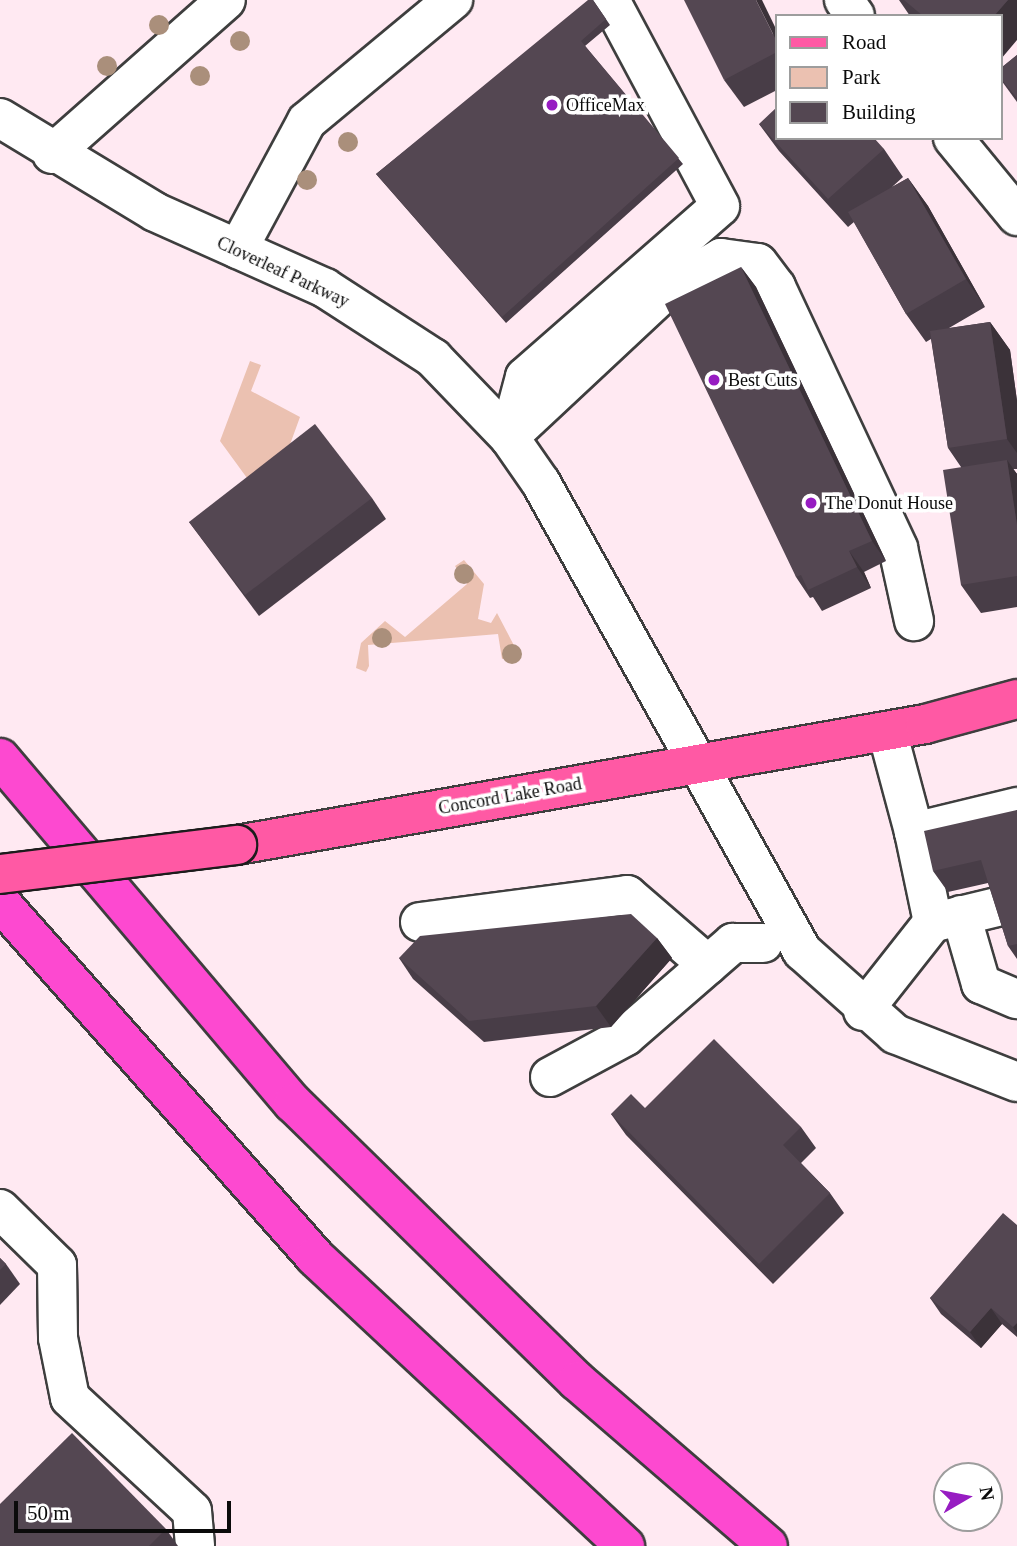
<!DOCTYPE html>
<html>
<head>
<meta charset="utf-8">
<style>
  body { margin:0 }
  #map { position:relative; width:1017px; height:1546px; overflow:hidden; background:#ffe9f2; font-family:"Times New Roman",serif }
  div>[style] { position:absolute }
  .green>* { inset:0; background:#ebc1b1 }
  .roads { filter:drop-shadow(2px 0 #3e3e3e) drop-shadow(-2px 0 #3e3e3e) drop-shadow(0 2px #3e3e3e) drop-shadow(0 -2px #3e3e3e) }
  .minor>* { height:38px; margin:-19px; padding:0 19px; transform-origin:19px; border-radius:19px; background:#fff }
  .major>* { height:38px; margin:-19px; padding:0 19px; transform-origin:19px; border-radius:19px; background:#ff59a4 }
  .highway>* { height:38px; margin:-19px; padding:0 19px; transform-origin:19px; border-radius:19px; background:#fd49d0 }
  .bridges { filter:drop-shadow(2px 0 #1c1c1c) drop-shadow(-2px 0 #1c1c1c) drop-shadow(0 2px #1c1c1c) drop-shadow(0 -2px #1c1c1c) }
  .major-bridge>* { height:38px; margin:-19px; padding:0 19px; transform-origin:19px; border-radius:19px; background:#ff59a4 }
  .trees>* { width:20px; height:20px; margin:-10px; border-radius:50%; background:#aa8f7b }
  .wall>* { inset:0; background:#483d47 }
  .shaded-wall>* { inset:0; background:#3b3239 }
  .building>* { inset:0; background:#544752 }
  .dots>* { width:19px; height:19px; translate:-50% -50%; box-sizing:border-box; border:4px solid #fff; border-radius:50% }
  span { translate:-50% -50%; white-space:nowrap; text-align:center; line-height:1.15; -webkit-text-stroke:7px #fff; paint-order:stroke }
  .poi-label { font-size:18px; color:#0b0b0b }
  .left { translate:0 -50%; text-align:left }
  .street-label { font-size:18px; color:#0b0b0b }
  .legend { position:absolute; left:775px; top:14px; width:228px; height:126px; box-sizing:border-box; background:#fff; border:2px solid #9d9d9d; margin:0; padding:9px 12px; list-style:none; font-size:21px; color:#0b0b0b }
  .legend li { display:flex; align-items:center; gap:14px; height:35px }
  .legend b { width:35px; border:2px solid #9d9d9d }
  .north { position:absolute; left:933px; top:1462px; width:70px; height:70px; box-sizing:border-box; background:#fff; border:2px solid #9d9d9d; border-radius:50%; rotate:80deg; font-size:19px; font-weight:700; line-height:28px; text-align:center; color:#0b0b0b }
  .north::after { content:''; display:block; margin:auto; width:24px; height:32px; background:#971cc2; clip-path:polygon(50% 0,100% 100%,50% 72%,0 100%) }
  .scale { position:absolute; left:14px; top:1501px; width:217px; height:32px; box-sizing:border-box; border:4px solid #0b0b0b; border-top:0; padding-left:9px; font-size:21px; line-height:24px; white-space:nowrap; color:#0b0b0b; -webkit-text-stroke:5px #fff; paint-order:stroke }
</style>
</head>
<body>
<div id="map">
  <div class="green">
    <div style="clip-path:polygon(250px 361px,261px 365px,251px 391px,300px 417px,284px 461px,247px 478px,220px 441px)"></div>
    <div style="clip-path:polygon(464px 560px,484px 584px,478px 619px,491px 623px,497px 613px,519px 655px,502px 659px,498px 634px,368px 645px,369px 666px,366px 672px,356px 668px,361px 643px,385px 621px,405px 637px,467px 584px,455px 566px)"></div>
  </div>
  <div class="roads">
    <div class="minor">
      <div style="left:844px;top:0;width:19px;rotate:55deg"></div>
      <div style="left:0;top:118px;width:181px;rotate:31.2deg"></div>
      <div style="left:155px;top:212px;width:186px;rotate:24.1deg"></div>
      <div style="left:325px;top:288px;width:129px;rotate:32.9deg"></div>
      <div style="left:433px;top:358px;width:110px;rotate:46.1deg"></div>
      <div style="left:509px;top:437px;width:56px;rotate:55.2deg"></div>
      <div style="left:541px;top:483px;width:536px;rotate:60.85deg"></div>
      <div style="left:802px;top:951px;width:125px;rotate:41.7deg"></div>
      <div style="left:895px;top:1034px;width:131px;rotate:21.5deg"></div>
      <div style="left:953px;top:138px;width:101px;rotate:50.6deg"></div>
      <div style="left:52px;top:154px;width:232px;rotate:-41.5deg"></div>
      <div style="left:238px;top:249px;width:145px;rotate:-61.7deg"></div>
      <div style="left:307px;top:121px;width:190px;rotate:-39.7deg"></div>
      <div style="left:509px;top:437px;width:218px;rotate:-43.1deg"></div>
      <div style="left:668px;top:288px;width:61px;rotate:-29.5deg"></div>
      <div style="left:721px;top:258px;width:37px;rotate:8deg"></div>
      <div style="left:758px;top:263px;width:30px;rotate:53deg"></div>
      <div style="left:776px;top:287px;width:288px;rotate:64.9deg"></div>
      <div style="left:898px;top:548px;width:75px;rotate:77.6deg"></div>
      <div style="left:509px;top:437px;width:62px;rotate:-75.1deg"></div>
      <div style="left:525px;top:377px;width:259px;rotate:-41.2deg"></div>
      <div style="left:720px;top:206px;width:234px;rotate:-118.1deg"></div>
      <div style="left:887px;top:731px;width:105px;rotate:75deg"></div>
      <div style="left:914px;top:832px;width:106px;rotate:-13.6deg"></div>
      <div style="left:961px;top:915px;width:72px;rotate:73.8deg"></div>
      <div style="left:981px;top:984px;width:39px;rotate:23deg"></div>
      <div style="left:420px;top:922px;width:209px;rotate:-7.4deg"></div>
      <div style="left:627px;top:895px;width:107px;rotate:40.8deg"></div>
      <div style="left:935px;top:922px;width:68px;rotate:-13.6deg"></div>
      <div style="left:863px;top:1011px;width:113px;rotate:-51.8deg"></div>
      <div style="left:933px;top:922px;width:92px;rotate:-101.9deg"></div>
      <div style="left:550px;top:1077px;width:86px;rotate:-28.3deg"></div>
      <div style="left:626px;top:1036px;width:142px;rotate:-41deg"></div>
      <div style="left:733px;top:943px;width:30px"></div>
      <div style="left:0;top:1209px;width:80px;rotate:44.5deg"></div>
      <div style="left:57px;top:1265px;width:73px;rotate:89.2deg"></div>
      <div style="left:58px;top:1338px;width:61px;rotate:78.7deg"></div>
      <div style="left:70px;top:1398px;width:166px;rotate:42.8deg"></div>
      <div style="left:192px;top:1511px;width:35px;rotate:85deg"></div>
    </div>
    <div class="major">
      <div style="left:237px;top:845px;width:699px;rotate:-9.97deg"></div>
      <div style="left:925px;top:724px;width:95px;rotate:-15.2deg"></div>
    </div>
    <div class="highway">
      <div style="left:0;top:758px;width:453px;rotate:49.7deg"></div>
      <div style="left:293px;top:1103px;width:397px;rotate:44.4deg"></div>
      <div style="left:577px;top:1381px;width:252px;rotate:40.8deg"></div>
      <div style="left:0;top:902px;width:475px;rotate:48.4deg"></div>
      <div style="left:315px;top:1257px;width:424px;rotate:43deg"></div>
    </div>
  </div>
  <div class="bridges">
    <div class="major-bridge">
      <div style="left:0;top:874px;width:239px;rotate:-7deg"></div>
    </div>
  </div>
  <div class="trees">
    <div style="left:159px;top:25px"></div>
    <div style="left:240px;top:41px"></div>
    <div style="left:107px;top:66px"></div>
    <div style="left:200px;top:76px"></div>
    <div style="left:348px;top:142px"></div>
    <div style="left:307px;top:180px"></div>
    <div style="left:464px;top:574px"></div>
    <div style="left:382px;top:638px"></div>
    <div style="left:512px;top:654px"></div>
  </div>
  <div class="wall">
    <div style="clip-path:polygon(593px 0,610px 25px,585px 46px,683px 164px,506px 323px,376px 174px)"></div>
    <div style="clip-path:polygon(899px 0,1017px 0,1001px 16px,910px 16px)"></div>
    <div style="clip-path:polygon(777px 31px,777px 90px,744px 107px,724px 80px)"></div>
    <div style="clip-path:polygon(1017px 55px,1017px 102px,1001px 80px,1001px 68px)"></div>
    <div style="clip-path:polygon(759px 124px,884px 149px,903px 177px,892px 187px,908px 178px,928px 206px,985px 307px,949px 328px,990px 322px,1010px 350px,1017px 401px,1017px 469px,1013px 469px,1017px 474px,1017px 607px,981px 613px,961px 585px,961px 467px,948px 448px,931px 339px,926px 342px,906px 314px,854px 222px,848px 227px,779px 151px)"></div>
    <div style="clip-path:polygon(741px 267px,756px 287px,886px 561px,864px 572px,871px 588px,822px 611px,813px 597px,810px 598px,796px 577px)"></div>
    <div style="clip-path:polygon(372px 498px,386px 519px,259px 616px,189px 522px)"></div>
    <div style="clip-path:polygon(1017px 810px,1017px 959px,1008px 946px,988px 883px,948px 892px,933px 871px)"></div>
    <div style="clip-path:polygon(657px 938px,672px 958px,611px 1027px,484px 1042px,413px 979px,399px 958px)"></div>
    <div style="clip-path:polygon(645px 1108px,801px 1127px,816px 1148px,801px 1163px,830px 1193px,844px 1213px,773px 1284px,626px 1135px,611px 1114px)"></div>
    <div style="clip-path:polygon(1017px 1225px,1017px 1337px,1002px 1324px,981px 1348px,941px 1314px,930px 1298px)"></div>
    <div style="clip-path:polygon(0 1258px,6px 1264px,20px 1284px,0 1305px)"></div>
    <div style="clip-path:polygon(166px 1529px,178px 1546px,0 1546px)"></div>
  </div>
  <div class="shaded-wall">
    <div style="clip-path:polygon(756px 0,762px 0,777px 31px,777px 42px)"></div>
    <div style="clip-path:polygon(1008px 0,1017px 0,1017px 40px,1001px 59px,1001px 16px,994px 16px)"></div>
    <div style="clip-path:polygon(908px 178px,928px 206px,985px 307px,966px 279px)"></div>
    <div style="clip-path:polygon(741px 267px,756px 287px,886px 561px,872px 541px)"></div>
    <div style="clip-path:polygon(990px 322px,1010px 350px,1017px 401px,1017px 453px,1007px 439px)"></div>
    <div style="clip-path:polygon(1007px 460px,1017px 474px,1017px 525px)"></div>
    <div style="clip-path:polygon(849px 551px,864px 572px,871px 588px,857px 567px)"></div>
    <div style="clip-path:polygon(657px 938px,672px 958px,611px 1027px,596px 1006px)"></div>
    <div style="clip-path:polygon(991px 1308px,1002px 1324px,981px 1348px,970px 1332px)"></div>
    <div style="clip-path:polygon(1017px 1323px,1017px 1333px,1013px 1327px)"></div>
  </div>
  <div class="building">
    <div style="clip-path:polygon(588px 0,593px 0,606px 19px,581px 41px,679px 158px,502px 317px,376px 174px)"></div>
    <div style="clip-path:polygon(684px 0,756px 0,777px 42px,777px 52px,724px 80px)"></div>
    <div style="clip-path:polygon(904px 0,1008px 0,994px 16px,923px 16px)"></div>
    <div style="clip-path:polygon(1017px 55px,1017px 98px,1001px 79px,1001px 68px)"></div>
    <div style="clip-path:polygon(777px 107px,777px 138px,874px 138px,884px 149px,828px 199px,759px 124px)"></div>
    <div style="clip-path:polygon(908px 178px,966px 279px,906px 314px,848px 212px)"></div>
    <div style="clip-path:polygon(741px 267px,872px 541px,849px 551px,857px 567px,808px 590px,801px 575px,796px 577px,665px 304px)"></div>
    <div style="clip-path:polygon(990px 322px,1007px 439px,948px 448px,930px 331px)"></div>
    <div style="clip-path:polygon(315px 424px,372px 498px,245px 595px,189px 522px)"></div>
    <div style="clip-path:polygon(1007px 460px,1017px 525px,1017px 576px,961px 585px,943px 470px)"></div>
    <div style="clip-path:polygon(1017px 810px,1017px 944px,1008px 946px,981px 860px,933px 871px,924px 831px)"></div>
    <div style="clip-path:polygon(631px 914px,657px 938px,596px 1006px,469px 1021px,399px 958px,420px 936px)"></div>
    <div style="clip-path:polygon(714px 1039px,801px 1127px,783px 1145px,830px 1193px,759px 1264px,611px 1114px,631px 1094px,645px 1108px)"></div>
    <div style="clip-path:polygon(1003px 1213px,1017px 1225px,1017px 1323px,1013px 1327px,991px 1308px,970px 1332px,930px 1298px)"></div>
    <div style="clip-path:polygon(0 1258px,6px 1264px,0 1270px)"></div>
    <div style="clip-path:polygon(72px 1433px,166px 1529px,149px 1546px,0 1546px,0 1504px)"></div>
  </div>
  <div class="dots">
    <div style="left:552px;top:105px;background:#971cc2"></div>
    <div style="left:714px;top:380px;background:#971cc2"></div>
    <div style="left:811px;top:503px;background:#971cc2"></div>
  </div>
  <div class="poi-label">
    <span class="left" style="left:566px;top:105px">OfficeMax</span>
    <span class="left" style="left:728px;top:380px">Best Cuts</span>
    <span class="left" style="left:825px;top:503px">The Donut House</span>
  </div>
  <div class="street-label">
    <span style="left:283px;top:272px;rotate:25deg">Cloverleaf Parkway</span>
    <span style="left:510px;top:796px;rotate:-10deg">Concord Lake Road</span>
  </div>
  <ul class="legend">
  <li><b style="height:9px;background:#ff59a4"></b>Road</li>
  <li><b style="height:19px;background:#ebc1b1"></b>Park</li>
  <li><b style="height:19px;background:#544752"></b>Building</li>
  </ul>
  <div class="north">N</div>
  <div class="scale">50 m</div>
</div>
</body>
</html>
